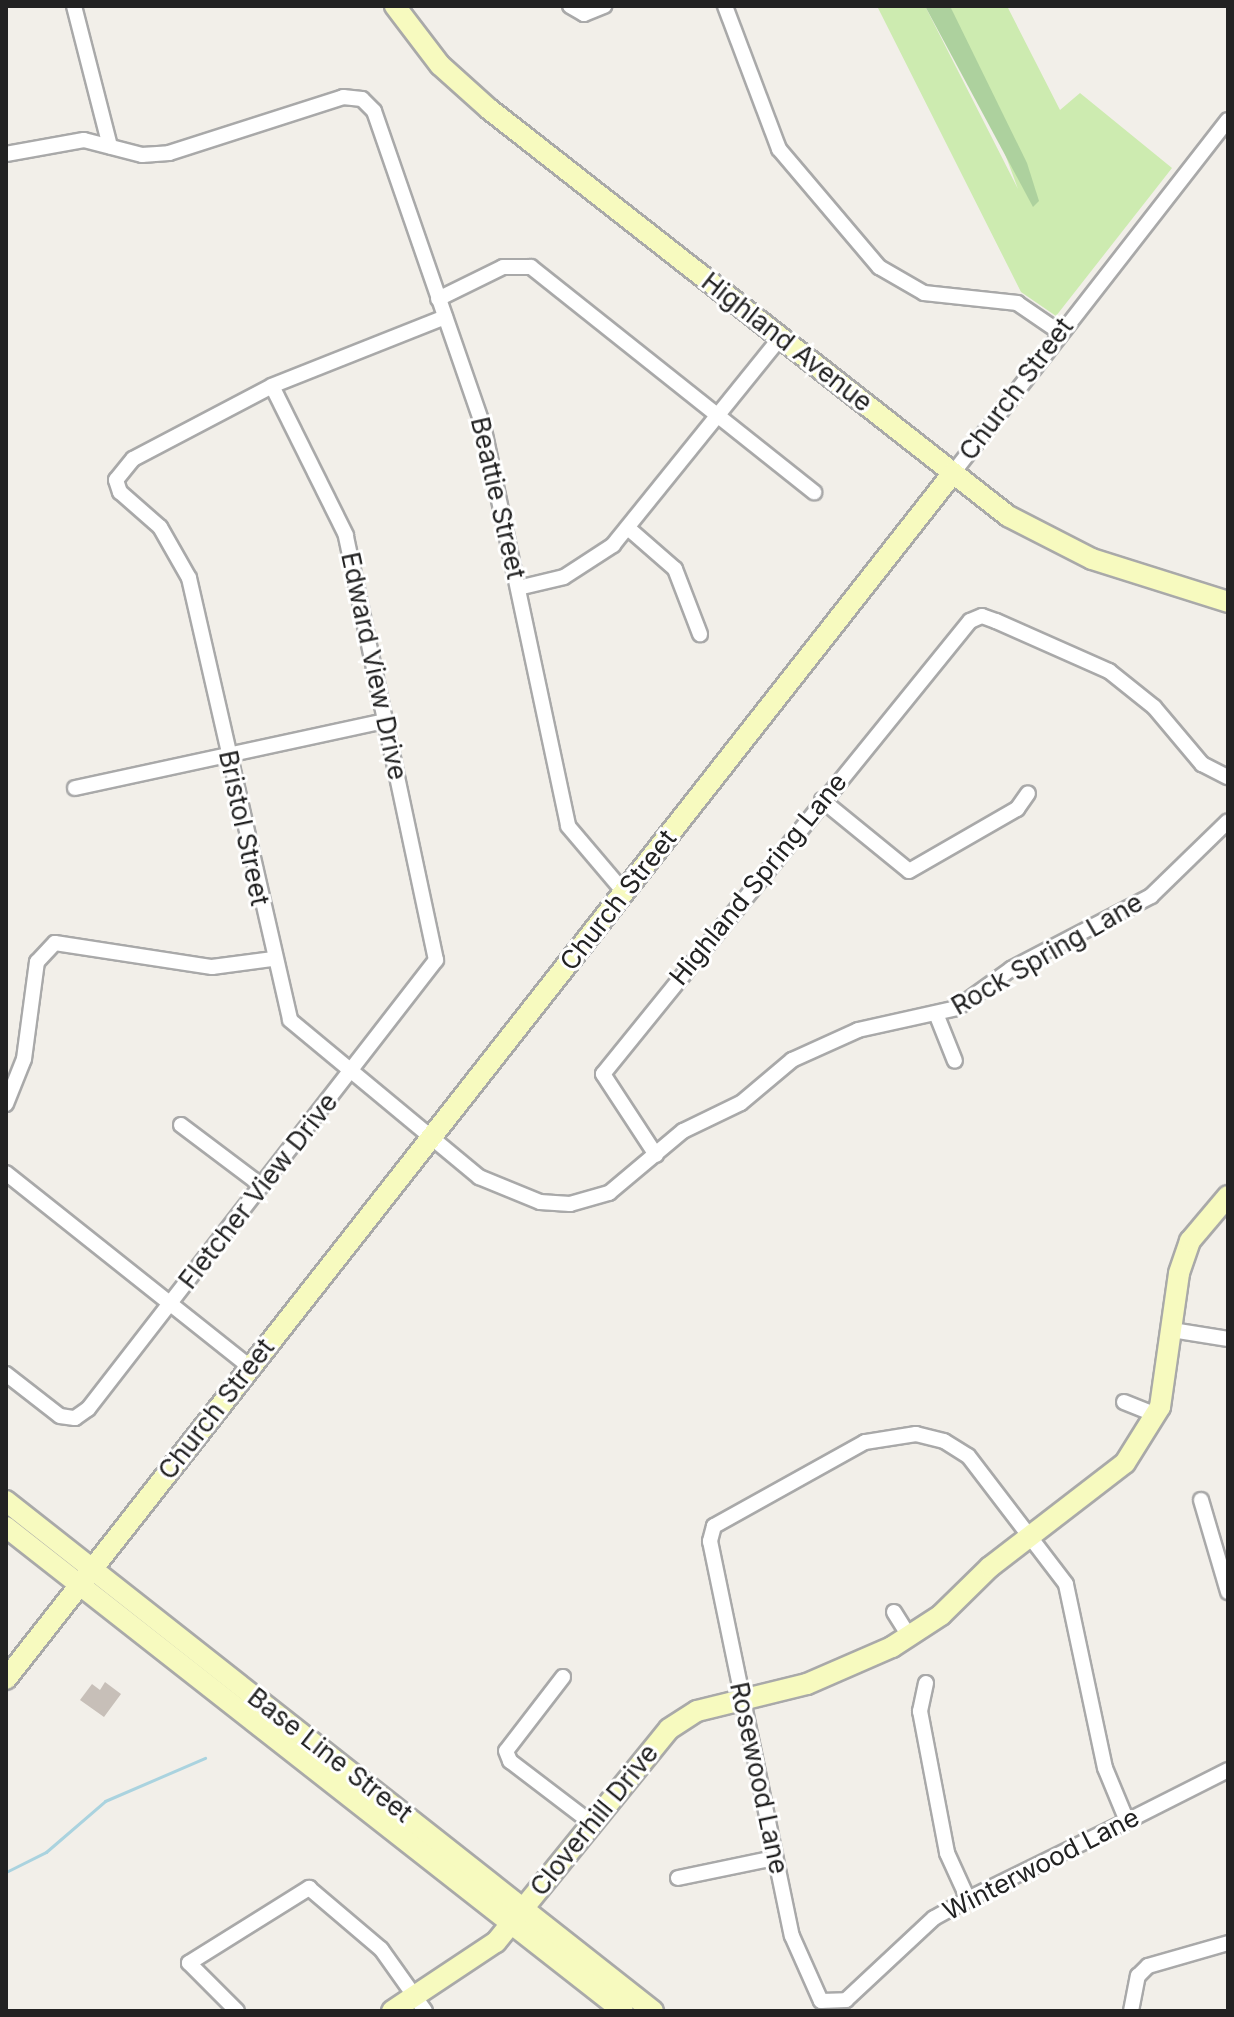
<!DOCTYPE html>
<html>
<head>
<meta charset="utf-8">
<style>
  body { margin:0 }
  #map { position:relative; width:1234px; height:2017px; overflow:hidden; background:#f2efe9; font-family:Inter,sans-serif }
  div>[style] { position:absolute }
  .grass>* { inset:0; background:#cdebb0 }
  .forest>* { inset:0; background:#add19e }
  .stream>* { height:3px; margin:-1.5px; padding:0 1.5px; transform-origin:1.5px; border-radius:1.5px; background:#aad3df }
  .building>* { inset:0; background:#c7bfb8 }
  .roads { filter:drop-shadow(2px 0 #a9a9a9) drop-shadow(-2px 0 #a9a9a9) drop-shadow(0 2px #a9a9a9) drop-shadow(0 -2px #a9a9a9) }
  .street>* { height:14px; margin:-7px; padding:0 7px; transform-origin:7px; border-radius:7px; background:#fff }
  .secondary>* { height:20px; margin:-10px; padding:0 10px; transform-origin:10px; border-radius:10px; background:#f7fabf }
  span { translate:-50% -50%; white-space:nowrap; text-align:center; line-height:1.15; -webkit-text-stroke:6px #fff; paint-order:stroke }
  .street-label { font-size:26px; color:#222 }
  .frame { position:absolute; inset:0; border:8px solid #222; pointer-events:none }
</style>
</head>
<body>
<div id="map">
  <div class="grass">
    <div style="clip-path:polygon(877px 6px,925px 6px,1018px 189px,950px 6px,1007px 6px,1060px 110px,1080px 93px,1172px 168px,1056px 316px,1021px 292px)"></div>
  </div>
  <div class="forest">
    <div style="clip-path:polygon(925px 6px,950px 6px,1027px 163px,1039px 201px,1033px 207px)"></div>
  </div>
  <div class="stream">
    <div style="left:6px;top:1872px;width:45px;rotate:-26.6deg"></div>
    <div style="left:46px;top:1852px;width:78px;rotate:-40.8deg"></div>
    <div style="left:105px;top:1801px;width:109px;rotate:-23.3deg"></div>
  </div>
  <div class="building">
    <div style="clip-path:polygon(105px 1682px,121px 1694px,104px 1717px,80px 1700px,92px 1684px,100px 1690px)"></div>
  </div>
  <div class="roads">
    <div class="street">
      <div style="left:74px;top:6px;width:145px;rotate:75.6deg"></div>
      <div style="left:570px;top:6px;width:16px;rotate:30deg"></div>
      <div style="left:584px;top:14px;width:22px;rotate:-22deg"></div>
      <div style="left:725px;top:6px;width:153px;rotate:69.3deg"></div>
      <div style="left:779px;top:149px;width:155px;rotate:49.7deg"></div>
      <div style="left:879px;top:267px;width:52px;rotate:30deg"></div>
      <div style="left:924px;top:293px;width:94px;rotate:6.1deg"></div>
      <div style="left:1017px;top:303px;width:50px;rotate:34.3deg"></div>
      <div style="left:6px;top:154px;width:79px;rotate:-10.2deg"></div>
      <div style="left:84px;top:140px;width:60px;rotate:14.5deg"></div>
      <div style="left:142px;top:155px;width:27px;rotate:-4deg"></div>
      <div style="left:169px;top:153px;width:183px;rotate:-17.8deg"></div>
      <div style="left:343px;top:97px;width:19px;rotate:6deg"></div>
      <div style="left:362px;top:99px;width:17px;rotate:45deg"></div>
      <div style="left:374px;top:111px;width:332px;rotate:70.9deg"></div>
      <div style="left:483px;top:425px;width:410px;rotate:78deg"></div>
      <div style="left:568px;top:826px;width:87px;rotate:49.7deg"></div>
      <div style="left:438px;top:299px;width:72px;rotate:-26.2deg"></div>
      <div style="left:503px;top:267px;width:28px"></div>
      <div style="left:531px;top:267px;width:362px;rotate:38.5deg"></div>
      <div style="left:445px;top:317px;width:186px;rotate:158.3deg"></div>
      <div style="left:272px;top:386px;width:157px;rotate:152.3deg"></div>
      <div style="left:133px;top:459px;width:27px;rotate:129deg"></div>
      <div style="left:116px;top:480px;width:13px;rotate:72deg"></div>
      <div style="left:120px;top:492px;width:53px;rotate:41.2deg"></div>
      <div style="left:160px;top:527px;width:59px;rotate:60.4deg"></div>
      <div style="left:189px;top:578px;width:453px;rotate:77.1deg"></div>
      <div style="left:290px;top:1020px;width:246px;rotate:39.7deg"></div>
      <div style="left:479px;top:1177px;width:66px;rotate:22.3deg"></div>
      <div style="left:540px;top:1202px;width:30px;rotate:4deg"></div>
      <div style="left:570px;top:1204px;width:41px;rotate:-15.8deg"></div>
      <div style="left:609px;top:1193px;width:97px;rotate:-40deg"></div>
      <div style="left:683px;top:1131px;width:64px;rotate:-25.8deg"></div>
      <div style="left:741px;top:1103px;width:67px;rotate:-40.1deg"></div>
      <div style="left:792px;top:1060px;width:72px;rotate:-24.4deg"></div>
      <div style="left:858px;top:1030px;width:101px;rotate:-12.5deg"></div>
      <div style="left:957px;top:1008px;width:67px;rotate:-35.8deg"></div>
      <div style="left:1011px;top:969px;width:158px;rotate:-27.5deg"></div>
      <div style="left:1151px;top:896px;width:107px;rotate:-44.2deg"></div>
      <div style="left:953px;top:473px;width:447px;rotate:-52.1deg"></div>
      <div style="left:628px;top:528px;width:62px;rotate:41.1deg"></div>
      <div style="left:675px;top:569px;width:70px;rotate:69deg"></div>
      <div style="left:518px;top:588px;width:47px;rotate:-13.4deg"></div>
      <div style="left:564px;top:577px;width:59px;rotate:-33.1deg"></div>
      <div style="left:613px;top:545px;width:267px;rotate:-51.1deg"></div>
      <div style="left:75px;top:788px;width:317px;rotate:-12.2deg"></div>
      <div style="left:822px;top:800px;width:112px;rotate:39.2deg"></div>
      <div style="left:909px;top:871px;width:125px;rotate:-29.9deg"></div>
      <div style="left:1017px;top:809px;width:19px;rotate:-55deg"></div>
      <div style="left:937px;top:1016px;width:48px;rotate:68.2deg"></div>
      <div style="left:6px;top:1104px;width:48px;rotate:-68.2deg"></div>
      <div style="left:24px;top:1059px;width:98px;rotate:-82.4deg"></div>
      <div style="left:37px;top:962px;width:26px;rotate:-47deg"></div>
      <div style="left:55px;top:943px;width:159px;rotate:8.7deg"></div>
      <div style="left:212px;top:967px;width:62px;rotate:-7.5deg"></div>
      <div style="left:181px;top:1125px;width:101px;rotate:37deg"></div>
      <div style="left:656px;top:1155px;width:97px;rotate:-123.2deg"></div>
      <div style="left:603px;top:1074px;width:583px;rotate:-50.99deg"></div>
      <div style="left:970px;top:621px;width:13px;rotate:-23deg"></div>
      <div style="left:982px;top:616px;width:15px;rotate:20deg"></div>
      <div style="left:996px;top:621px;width:124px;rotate:23.9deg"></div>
      <div style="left:1109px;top:671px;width:58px;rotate:38.7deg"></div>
      <div style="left:1154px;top:707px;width:75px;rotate:49.9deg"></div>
      <div style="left:1202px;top:764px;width:29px;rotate:27deg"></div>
      <div style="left:6px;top:1173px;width:310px;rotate:38.5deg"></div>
      <div style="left:1172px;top:1330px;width:57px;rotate:9.1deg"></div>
      <div style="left:6px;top:1374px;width:68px;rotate:37.9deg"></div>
      <div style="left:60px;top:1416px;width:15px;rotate:8deg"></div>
      <div style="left:75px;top:1418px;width:16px;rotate:-35deg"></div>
      <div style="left:88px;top:1409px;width:568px;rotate:-52.22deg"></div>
      <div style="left:436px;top:960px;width:434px;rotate:-102deg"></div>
      <div style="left:346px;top:535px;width:166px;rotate:-116.4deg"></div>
      <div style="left:1124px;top:1402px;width:35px;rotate:22deg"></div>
      <div style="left:1201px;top:1500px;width:96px;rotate:73.6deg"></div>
      <div style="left:894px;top:1612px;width:28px;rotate:58deg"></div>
      <div style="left:563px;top:1677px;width:93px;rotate:127.6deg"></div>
      <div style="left:506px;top:1751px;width:11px;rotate:68deg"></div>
      <div style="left:510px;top:1761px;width:101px;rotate:37.3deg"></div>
      <div style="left:926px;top:1683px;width:29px;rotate:102deg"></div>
      <div style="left:920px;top:1711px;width:145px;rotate:79.2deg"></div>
      <div style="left:947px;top:1853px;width:51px;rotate:65.5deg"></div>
      <div style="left:1127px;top:1821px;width:57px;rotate:-112.5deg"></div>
      <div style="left:1105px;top:1768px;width:188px;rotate:-102deg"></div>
      <div style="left:1066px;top:1584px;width:161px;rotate:-127.4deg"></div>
      <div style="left:968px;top:1456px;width:28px;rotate:-148deg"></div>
      <div style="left:944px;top:1441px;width:29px;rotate:-166deg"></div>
      <div style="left:916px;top:1434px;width:52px;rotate:171.1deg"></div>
      <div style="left:865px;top:1442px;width:173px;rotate:150.9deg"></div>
      <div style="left:714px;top:1526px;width:16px;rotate:105deg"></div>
      <div style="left:710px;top:1541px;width:403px;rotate:78.3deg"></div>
      <div style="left:792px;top:1936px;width:71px;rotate:66deg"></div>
      <div style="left:821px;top:2001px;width:25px;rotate:-2deg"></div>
      <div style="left:846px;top:2000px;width:120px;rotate:-43deg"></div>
      <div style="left:934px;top:1918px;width:39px;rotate:-29deg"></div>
      <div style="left:968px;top:1899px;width:177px;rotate:-26.1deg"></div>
      <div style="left:1127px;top:1821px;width:113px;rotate:-26.8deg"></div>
      <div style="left:678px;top:1878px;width:99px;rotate:-11.7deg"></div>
      <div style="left:237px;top:2011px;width:68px;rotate:-135deg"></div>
      <div style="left:189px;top:1963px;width:142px;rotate:-32deg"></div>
      <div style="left:309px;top:1888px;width:94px;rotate:40.3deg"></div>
      <div style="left:381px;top:1949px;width:76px;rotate:54.6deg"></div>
      <div style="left:1131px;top:2011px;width:36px;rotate:-79deg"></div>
      <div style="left:1138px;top:1976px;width:14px;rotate:-45deg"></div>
      <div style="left:1148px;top:1966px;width:83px;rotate:-16deg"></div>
    </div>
    <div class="secondary">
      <div style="left:395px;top:6px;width:74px;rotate:52.7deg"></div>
      <div style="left:440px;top:65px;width:66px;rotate:41.9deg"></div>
      <div style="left:489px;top:109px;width:660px;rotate:38.1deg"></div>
      <div style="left:1008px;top:516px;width:94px;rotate:27.1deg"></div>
      <div style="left:1092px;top:559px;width:143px;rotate:17.5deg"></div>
      <div style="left:6px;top:1501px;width:824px;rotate:38.25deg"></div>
      <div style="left:6px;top:1527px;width:784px;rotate:38.11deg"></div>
      <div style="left:6px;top:1679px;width:1533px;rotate:-51.86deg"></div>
      <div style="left:392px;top:2011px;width:125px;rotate:-33.6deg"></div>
      <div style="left:496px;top:1942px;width:274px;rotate:-50.9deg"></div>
      <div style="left:669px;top:1729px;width:33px;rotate:-33deg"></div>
      <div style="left:697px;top:1711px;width:113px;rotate:-13.8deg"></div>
      <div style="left:807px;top:1684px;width:93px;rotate:-23.5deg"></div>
      <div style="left:892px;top:1647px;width:59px;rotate:-33.1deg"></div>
      <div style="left:941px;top:1615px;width:69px;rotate:-44.4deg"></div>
      <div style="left:990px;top:1567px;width:170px;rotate:-37.6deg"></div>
      <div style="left:1125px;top:1463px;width:66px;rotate:-58deg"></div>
      <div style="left:1160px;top:1407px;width:135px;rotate:-81.9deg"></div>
      <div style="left:1179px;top:1273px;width:34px;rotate:-71deg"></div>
      <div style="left:1190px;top:1241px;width:59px;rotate:-49.8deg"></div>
    </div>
  </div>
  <div class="street-label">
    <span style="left:787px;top:342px;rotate:38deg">Highland Avenue</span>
    <span style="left:1016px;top:389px;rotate:-53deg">Church Street</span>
    <span style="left:498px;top:498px;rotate:77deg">Beattie Street</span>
    <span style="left:374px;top:666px;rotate:78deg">Edward View Drive</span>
    <span style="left:244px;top:828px;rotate:78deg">Bristol Street</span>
    <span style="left:758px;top:879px;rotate:-51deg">Highland Spring Lane</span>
    <span style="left:618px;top:900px;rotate:-52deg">Church Street</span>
    <span style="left:1047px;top:954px;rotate:-30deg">Rock Spring Lane</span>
    <span style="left:258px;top:1191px;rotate:-52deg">Fletcher View Drive</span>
    <span style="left:216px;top:1409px;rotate:-52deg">Church Street</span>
    <span style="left:330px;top:1755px;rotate:38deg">Base Line Street</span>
    <span style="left:759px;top:1778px;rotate:78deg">Rosewood Lane</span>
    <span style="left:594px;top:1820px;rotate:-51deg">Cloverhill Drive</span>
    <span style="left:1041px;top:1864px;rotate:-27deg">Winterwood Lane</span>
  </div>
  <div class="frame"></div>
</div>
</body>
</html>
